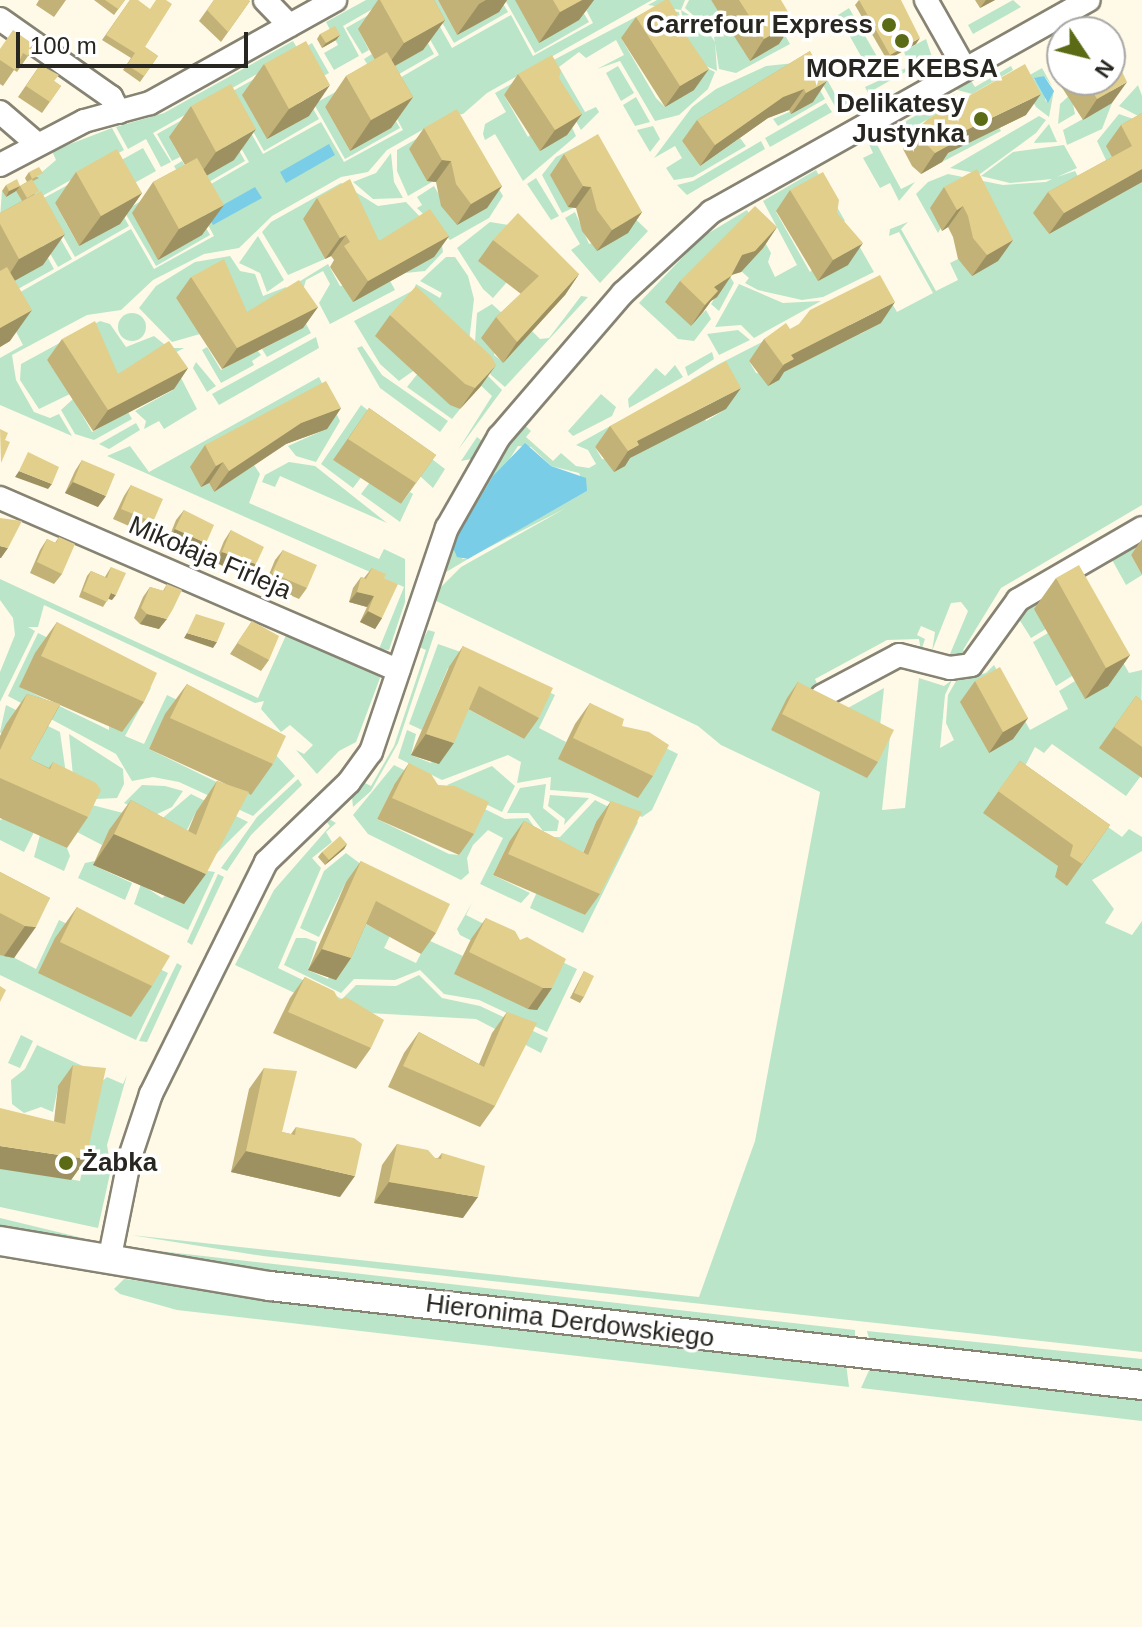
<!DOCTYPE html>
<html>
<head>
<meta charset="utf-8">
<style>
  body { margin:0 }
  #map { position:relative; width:1142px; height:1627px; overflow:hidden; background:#fefae7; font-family:Arial,sans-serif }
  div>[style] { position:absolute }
  .green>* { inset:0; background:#bae5c9 }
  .round { border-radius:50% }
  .water>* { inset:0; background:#79cde7 }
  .roads { filter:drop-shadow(2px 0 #878373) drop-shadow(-2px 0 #878373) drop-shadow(0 2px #878373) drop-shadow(0 -2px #878373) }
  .minor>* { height:22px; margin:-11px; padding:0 11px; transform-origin:11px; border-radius:11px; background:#fff }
  .major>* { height:28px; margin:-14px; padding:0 14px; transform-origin:14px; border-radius:14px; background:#fff }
  .wall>* { inset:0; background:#c2b278 }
  .shaded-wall>* { inset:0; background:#9e9161 }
  .building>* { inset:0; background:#e1cf8b }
  .dots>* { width:22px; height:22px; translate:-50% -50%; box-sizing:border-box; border:4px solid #fff; border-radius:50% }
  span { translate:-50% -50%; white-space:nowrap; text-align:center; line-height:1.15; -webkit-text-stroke:7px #fff; paint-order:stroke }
  .poi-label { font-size:26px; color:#282620; font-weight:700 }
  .right { translate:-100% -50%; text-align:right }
  .left { translate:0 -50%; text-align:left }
  .street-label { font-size:26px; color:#282620 }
  .north { position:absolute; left:1046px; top:16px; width:80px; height:80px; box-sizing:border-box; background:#fff; border:2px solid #a9a8a6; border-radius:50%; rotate:125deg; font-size:22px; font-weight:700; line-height:32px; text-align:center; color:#282620 }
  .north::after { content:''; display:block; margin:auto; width:28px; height:36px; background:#5b6b15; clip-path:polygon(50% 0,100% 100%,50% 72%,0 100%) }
  .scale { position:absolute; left:16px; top:32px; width:232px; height:36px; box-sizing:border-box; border:4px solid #282620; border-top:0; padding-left:10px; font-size:24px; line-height:28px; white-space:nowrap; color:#282620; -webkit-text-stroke:6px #fff; paint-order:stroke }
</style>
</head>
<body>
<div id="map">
  <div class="green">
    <div style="clip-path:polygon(366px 0,388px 0,343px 26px,359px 56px,334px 70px,324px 53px,338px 45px,326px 22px)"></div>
    <div style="clip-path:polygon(395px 0,404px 0,434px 54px,380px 85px,364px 59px,372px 54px,383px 73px,358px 29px,369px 50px,362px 54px,346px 28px)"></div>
    <div style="clip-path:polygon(407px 0,425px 0,452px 48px,511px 15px,533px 56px,593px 23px,581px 0,652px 0,487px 93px,463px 114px,445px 117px,387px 150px,368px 172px,341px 177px,272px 216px,239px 248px,204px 254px,153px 280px,121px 310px,87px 315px,12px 355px,16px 380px,34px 412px,50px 418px,59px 414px,72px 436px,0 405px,0 358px,23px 345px,1px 303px,131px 229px,154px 269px,214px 236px,192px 195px,249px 162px,213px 99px,153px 133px,171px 162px,161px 167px,146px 139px,128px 149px,116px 127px,164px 113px,293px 41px,299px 51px,312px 43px,329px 73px,305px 86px,287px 57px,227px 91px,263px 154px,321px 122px,344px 162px,403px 130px,381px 89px,439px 55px)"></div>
    <div style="clip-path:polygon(429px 0,438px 0,457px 35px,501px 0,508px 12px,454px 43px)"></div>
    <div style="clip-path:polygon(505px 0,576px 0,589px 22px,535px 53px)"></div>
    <div style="clip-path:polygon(657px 0,685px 0,681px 10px,702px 23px,715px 42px,717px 71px,704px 65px,687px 43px,681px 10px,648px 5px)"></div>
    <div style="clip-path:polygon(689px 0,711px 0,728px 23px,712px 32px,685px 8px)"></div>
    <div style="clip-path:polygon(765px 0,790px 44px,736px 73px,719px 69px,714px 37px,731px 28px,744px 51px)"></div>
    <div style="clip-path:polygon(1013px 0,1021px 7px,973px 34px,968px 25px)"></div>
    <div style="clip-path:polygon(653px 8px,679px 12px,683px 37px,621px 38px,656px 98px,665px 107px,704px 67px,715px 72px,708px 89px,679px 115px,655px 121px,620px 61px,597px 69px,624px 55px,616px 40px,586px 58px,579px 52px,559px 67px,585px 112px,596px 107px,599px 112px,581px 130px,544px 65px)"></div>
    <div style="clip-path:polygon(849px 8px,879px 60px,867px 67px,838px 15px)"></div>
    <div style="clip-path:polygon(926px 39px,932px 57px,868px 93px,865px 87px,908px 67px,904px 51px)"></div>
    <div style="clip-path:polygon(286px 61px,267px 139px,309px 116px,304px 93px,319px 119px,264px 151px,231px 92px)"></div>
    <div style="clip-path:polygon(804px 62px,825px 99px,778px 126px,773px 119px,812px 102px,682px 141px,700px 166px,740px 138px,746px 146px,693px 177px,674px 180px,666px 168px,682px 158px,675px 146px,654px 158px,692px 107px,716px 89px,766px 66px)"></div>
    <div style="clip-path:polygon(810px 62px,817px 62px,838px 99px,848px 95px,851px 101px,837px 110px)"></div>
    <div style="clip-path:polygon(618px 66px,634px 93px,621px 101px,606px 73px)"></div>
    <div style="clip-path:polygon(1011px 66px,1013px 70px,972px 94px,954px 89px,884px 128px,968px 76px,975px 87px)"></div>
    <div style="clip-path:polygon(540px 68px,504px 95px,528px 137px,560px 102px,576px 136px,523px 181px,495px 134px,485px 140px,483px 134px,485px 124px,506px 112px,495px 93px)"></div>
    <div style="clip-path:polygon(1042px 68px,1052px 86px,1044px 76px,1034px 79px,1043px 88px,1046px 102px,1054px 90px,1049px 117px,1036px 107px,1021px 80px)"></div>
    <div style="clip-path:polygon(369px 74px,400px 128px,345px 159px,314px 104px,339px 90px,325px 107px,350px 151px,391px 127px)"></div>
    <div style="clip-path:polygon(1138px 85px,1142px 96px,1142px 118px,1119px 106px)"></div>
    <div style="clip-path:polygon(954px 94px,964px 99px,896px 137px,892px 129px)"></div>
    <div style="clip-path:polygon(1071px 94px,1075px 114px,1058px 124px,1060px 104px)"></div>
    <div style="clip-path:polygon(636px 97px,650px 122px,635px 126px,623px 105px)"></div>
    <div style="clip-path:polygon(212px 103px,245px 161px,190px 193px,174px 166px,182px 161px,195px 182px,169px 137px,180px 157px,172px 161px,157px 134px)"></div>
    <div style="clip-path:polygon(826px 103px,832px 112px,770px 147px,765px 138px)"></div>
    <div style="clip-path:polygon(1112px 103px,1102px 129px,1067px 145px,1063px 130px)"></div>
    <div style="clip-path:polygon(1119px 114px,1142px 122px,1114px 160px,1106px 160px,1097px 141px)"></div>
    <div style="clip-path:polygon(1039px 116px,1046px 120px,1036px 133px,980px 174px,950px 168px)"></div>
    <div style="clip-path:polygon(1049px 124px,1057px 142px,1034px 143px,1035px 141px)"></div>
    <div style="clip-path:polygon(998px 125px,1001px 131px,942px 162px,940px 158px)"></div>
    <div style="clip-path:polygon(439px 126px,409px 149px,432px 182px,408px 196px,397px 171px,397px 150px)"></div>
    <div style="clip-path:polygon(653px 126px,660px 139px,650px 152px,637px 130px)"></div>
    <div style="clip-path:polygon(112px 128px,124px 150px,37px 199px,28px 184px,56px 160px,52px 151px)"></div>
    <div style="clip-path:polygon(874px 139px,901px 189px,915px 182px,899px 201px,890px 183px,880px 188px,863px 158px,873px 153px,868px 142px)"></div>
    <div style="clip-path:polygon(470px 140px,503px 196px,489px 218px,450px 240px,417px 208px,422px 205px,417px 197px,434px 186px,452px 217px)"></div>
    <div style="clip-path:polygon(587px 141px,626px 210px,648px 231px,600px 283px,571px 250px,580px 244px,565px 218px,575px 212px,589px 244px,627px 233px,550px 175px,573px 208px,562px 213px,542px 175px,556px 157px)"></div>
    <div style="clip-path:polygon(761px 141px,765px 149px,687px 195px,677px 185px,693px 181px)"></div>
    <div style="clip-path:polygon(1064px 145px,1077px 168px,1057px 177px,1075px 171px,1081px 182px,1034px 213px,1049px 234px,1142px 182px,1142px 505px,1001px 588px,963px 650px,972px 657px,950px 654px,968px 611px,961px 602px,951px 603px,932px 651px,935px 632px,921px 626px,917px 635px,925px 639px,921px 651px,919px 639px,887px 640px,815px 679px,820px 690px,771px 730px,890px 736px,882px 810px,905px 808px,919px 678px,944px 686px,952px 680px,945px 695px,940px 748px,954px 740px,946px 723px,948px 695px,956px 681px,986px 673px,994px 665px,1030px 730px,1068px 709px,1059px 691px,1075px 681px,1085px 699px,1035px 609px,1046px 629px,1031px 638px,1017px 616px,1077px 580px,1129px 673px,1142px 670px,1140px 777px,1126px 796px,1052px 744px,1044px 753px,1035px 747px,1024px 768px,1067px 885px,1063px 795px,1122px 837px,1129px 829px,1142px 837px,1142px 851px,1092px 880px,1114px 909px,1105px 923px,1132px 935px,1142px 921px,1142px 1352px,263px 1256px,131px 1235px,699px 1297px,755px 1141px,820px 792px,721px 745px,698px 726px,430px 598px,461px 567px,566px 508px,474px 555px,587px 491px,579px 473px,551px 466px,531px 447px,518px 446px,495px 481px,462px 559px,468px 559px,436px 578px,463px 511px,521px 422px,531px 431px,526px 437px,553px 461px,561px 453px,576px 466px,589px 468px,596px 464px,588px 450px,576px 445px,614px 424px,595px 447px,602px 459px,623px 462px,703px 417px,706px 421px,726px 409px,691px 380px,719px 364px,766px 340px,749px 361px,756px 373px,777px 376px,857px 331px,860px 334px,880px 323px,876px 277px,897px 312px,933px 293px,899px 232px,889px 236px,890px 229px,908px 222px,901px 229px,936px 291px,958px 280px,950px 263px,958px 259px,968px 269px,962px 190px,938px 233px,916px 194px,928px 182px,948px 174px,1003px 185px,1046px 182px,1052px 179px,1010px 183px,981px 176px,1013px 152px)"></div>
    <div style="clip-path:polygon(143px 148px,156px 171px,129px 186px,116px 163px)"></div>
    <div style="clip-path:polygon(391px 153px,394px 182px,403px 198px,373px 199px,353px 182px,376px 173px)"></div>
    <div style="clip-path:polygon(97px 169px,55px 203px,67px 225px,79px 246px,114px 199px,129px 226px,75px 257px,42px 199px)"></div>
    <div style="clip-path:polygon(816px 170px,845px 221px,837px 226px,776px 212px,810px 272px,850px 230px,874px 272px,823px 297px,802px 300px,758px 290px,745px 283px,749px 278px,741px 271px,740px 227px,690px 325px,706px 310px,711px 319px,694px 341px,678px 339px,639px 303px,702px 237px,747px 210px,771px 253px,768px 262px,775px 277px,797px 265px,763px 201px)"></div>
    <div style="clip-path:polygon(536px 178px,559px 216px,551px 220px,527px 184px)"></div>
    <div style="clip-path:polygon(179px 179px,210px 235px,156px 266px,124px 211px)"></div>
    <div style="clip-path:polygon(341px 183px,378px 206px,406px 202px,441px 239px,443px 252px,425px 271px,405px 273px,434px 257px,303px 219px,325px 259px,288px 275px,262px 232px,271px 222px)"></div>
    <div style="clip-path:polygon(2px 191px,6px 197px,16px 191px,24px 204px,0 218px)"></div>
    <div style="clip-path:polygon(22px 210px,54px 269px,0 299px,0 222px)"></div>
    <div style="clip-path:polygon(51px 222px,72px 259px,58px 267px,37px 231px)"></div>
    <div style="clip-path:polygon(490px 222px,521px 227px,571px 283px,565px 295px,479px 261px,507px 282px,493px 298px,483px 289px,457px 248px)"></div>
    <div style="clip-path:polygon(258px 236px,284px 280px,267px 292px,260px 273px,239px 263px)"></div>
    <div style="clip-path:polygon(230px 256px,240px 271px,255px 274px,263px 296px,286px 287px,311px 333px,267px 357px,262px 349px,302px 328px,176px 298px,200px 334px,172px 342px,139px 308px,156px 286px,195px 262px)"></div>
    <div style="clip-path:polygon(446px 257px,455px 257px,468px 276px,474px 299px,469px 342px,481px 369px,502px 390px,458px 450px,492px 396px,474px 379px,416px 369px,399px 381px,380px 364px,354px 321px,414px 290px,416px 284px,440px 298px,442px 293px,420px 281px)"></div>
    <div style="clip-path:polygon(328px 264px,340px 286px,389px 279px,395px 290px,330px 324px,319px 303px,330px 284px,323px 271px,306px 280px,300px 300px,292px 286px)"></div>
    <div style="clip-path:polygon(729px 275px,734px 283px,719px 311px,711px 304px)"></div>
    <div style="clip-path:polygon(739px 284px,783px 303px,821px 301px,754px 338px,741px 325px,715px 327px)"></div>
    <div style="clip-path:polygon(581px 296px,588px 297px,505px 387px,491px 375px,475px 342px,477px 313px,492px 304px,504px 315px,494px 355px,503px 362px,532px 331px,540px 339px,549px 338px)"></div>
    <div class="round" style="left:118px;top:313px;width:28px;height:28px"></div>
    <div style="clip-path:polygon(100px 321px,110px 324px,126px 347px,154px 336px,169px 348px,184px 348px,126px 379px,47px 360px,70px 394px,39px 409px,20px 380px,21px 364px)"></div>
    <div style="clip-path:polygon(738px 330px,750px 340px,719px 355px,707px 334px)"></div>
    <div style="clip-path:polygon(316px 337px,319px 348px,219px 405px,212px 394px)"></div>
    <div style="clip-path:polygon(362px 346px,382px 375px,448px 421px,440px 432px,380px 388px,357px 348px)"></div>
    <div style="clip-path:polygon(207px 347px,221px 370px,257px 350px,261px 355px,252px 361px,254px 365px,221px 383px,202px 350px)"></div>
    <div style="clip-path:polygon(712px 352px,714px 359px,688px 376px,685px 367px)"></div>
    <div style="clip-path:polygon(196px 362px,216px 386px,207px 392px,193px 368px)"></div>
    <div style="clip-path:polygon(675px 365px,683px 377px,629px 408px,628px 399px,656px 368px,665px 376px)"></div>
    <div style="clip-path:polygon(419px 372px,460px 409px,452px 419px,407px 387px)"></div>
    <div style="clip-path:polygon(180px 376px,197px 409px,164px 429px,159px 421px,144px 429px,146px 421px,135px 411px,173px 390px)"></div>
    <div style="clip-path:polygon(319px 377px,340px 421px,316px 462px,296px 456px,288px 446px,326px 429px,311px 402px,201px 486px,209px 483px,214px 492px,254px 465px,260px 474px,249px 503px,379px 559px,384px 549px,405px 559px,405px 602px,389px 650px,379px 649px,404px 587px,107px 456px,130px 446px,149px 472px)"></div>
    <div style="clip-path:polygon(601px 394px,616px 407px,612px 416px,573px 436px,568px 431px)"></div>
    <div style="clip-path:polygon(73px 399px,92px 432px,128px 412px,132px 419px,94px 440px,75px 434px,61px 410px)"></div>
    <div style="clip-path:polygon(361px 405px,445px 469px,433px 488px,420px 476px,333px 460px,362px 476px,353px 488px,321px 464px)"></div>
    <div style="clip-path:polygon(136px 423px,140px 430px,109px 449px,99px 444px)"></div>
    <div style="clip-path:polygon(477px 437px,486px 444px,476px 458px,461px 461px)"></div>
    <div style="clip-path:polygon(289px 462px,315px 466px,387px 523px,280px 476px,275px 487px,262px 482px,265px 475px)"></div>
    <div style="clip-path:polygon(370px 482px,401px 504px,410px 492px,413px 494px,400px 522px,361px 494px)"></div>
    <div style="clip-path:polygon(1142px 541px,1131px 555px,1142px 575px,1126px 585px,1111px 558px)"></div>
    <div style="clip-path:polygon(0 579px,258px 698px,287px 633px,377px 671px,380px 678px,356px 742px,339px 751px,317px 774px,296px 750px,304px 754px,313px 745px,290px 725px,281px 732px,261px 709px,264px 701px,255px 703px,44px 605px,38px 627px,28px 627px,35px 631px,0 702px,0 672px,15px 635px,13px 618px,0 600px)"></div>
    <div style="clip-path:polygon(428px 630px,435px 632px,398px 743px,371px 791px,353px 807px,352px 797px,365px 783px,371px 786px,394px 746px,426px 650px,419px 647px)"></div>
    <div style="clip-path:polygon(38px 633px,100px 663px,36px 653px,20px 687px,109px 730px,111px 667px,151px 688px,125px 736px,144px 744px,167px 695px,227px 724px,166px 715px,149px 749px,239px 793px,265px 743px,295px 776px,253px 816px,179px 782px,153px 777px,132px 781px,116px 754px,8px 696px)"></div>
    <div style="clip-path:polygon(1048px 633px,1072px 676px,1056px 686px,1033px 642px)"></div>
    <div style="clip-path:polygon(438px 644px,478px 658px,448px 668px,422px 730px,409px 724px)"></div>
    <div style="clip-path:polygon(525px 680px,555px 695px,539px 728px,566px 742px,559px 759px,614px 785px,623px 727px,678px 754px,652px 810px,642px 817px,590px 793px,550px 790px,551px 777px,517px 783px,521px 762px,508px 755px,442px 780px,398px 758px,407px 730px,416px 734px,411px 755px,431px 763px,464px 707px,524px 739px)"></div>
    <div style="clip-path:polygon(884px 688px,880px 726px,846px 709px)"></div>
    <div style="clip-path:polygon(6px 705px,60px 732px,66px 774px,92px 805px,158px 822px,191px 794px,248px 822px,214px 856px,196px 812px,182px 840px,109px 831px,102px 845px,75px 831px,0 732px)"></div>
    <div style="clip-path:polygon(69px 734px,123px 769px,124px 784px,117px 798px,96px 799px,73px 776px)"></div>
    <div style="clip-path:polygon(394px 765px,418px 777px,426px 791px,422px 802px,394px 785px,377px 819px,449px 854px,459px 855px,474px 824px,428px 805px,440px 787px,505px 819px,528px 818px,541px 837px,560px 837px,595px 800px,638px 822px,583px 933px,530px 908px,532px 903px,537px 892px,585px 915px,626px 833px,596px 822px,573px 876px,509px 842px,493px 875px,530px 893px,521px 903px,480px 884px,503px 838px,488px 830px,473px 845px,467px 858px,469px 873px,461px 880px,368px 834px,353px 815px)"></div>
    <div style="clip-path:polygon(492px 766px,515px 786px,502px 812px,447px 785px)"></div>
    <div style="clip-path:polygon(298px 779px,302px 785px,251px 835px,227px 871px,221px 868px,257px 817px)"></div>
    <div style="clip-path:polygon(546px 784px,543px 808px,559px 821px,557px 831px,543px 831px,529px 813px,507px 813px,520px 788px)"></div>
    <div style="clip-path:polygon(142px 785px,165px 786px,183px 791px,172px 807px,153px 816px,124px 803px)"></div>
    <div style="clip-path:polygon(550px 795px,589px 798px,564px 825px,565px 819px,548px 806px)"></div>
    <div style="clip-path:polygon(5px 818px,34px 832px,24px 852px,0 840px,0 820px)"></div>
    <div style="clip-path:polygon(329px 819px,336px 823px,326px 832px,332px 842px,312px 858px,321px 868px,278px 968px,342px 999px,356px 985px,396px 986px,419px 975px,442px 998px,480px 1006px,548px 1038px,541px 1053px,476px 1019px,333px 1011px,235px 965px,274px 890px,330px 826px,325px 820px)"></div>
    <div style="clip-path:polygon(40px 835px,67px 848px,70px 856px,64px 871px,34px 857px)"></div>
    <div style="clip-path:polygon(346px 853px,362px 865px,346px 882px,319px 937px,300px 928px,324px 871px)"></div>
    <div style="clip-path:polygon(95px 861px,93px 865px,132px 883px,125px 900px,78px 878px,85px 863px)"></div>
    <div style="clip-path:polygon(201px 870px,215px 872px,188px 930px,134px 904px,141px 884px,162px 898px)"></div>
    <div style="clip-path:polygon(218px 874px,224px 877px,192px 945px,187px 942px)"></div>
    <div style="clip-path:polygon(472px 903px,466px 915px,516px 940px,470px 940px,460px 935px,457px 929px)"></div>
    <div style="clip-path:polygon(59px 920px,108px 944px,134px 1010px,149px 987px,117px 948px,168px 973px,136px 1040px,0 975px,0 955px,5px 953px,36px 969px)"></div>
    <div style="clip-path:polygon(361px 922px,390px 936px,384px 948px,416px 963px,428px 940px,463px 956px,455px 974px,492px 992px,520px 942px,577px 969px,547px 1032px,479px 1000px,444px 994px,420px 970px,395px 980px,354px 979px,341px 993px,284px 965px,296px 938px,306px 938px,317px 942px,308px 970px,328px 979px)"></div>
    <div style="clip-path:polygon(177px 963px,182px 966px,147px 1042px,139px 1041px)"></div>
    <div style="clip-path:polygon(21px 1035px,33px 1041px,20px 1068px,8px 1063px)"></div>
    <div style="clip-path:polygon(37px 1045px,98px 1073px,58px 1087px,53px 1112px,41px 1107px,24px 1113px,12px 1104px,11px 1080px,25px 1069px)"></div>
    <div style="clip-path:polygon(127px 1075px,107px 1145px,111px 1169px,98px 1228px,0 1207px,0 1166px,80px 1181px,99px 1084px,107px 1077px,123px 1084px)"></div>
    <div style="clip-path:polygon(0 1218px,99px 1242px,87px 1245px,0 1226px)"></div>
    <div style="clip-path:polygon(124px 1247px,855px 1330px,855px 1339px,288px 1278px)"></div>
    <div style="clip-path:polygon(124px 1279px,846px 1364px,849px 1387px,177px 1310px,120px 1294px,114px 1289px)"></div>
    <div style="clip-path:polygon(867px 1331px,1142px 1359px,1142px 1373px,870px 1342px)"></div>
    <div style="clip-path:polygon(871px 1366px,1142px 1393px,1142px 1421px,861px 1388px)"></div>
  </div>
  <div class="water">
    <div style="clip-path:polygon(1044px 76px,1054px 91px,1048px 103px,1034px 78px)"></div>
    <div style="clip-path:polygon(329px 144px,335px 155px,286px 183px,280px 172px)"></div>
    <div style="clip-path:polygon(255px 187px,262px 198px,213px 225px,207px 214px)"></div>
    <div style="clip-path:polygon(525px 443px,551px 466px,586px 478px,587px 491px,468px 559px,457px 557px,452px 545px,493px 476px)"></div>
  </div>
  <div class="roads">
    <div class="minor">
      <div style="left:265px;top:0;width:35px;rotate:46deg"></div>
      <div style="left:926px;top:0;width:79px;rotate:60.5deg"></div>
      <div style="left:0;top:19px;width:136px;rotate:35.1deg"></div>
      <div style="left:111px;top:97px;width:17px;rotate:62deg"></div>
      <div style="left:0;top:112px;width:48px;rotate:40.7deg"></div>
      <div style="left:0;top:165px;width:95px;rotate:-27.6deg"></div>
      <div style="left:84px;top:121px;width:68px;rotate:-15.3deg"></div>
      <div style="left:150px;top:103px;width:212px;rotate:-29.1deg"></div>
      <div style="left:0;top:498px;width:434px;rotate:23.4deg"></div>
      <div style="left:822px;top:696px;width:87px;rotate:-28deg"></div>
      <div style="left:899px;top:655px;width:53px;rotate:14.3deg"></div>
      <div style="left:950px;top:668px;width:21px;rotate:-8deg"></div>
      <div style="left:971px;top:665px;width:80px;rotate:-54.1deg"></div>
      <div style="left:1018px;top:600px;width:143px;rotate:-30.1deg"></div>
      <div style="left:109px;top:1261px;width:106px;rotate:-78.6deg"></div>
      <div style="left:130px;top:1157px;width:66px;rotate:-71.6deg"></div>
      <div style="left:151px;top:1094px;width:259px;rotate:-63.6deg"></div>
      <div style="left:266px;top:862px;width:115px;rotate:-43.9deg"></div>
      <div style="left:349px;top:782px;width:37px;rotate:-54deg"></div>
      <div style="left:371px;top:752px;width:237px;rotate:-71.3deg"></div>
      <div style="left:447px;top:528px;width:105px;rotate:-60.3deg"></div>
      <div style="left:499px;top:437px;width:190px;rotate:-49.3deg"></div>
      <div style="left:623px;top:293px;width:120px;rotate:-42.6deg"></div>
      <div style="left:711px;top:212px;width:433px;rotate:-29.3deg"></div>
    </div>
    <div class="major">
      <div style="left:0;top:1241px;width:274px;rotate:9.5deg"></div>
      <div style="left:270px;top:1286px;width:878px;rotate:6.48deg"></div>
    </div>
  </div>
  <div class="wall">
    <div style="clip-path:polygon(39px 0,66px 0,54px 17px,36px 5px)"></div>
    <div style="clip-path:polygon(94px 0,125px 0,114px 15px)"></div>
    <div style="clip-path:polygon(130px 0,145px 47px,158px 56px,140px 82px,123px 70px,131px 58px,102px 40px)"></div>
    <div style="clip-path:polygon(214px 0,250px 1px,221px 42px,199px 21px)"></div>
    <div style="clip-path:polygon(378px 0,434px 0,445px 20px,423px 50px,395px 66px,413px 97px,391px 128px,350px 151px,325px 107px,346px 76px,375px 60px,358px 29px)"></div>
    <div style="clip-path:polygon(438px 0,507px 0,499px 12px,457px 35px)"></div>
    <div style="clip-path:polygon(515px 0,594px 0,579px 20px,539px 43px)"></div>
    <div style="clip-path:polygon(711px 0,781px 0,779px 44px,750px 61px)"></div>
    <div style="clip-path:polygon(859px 0,916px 44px,887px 60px,855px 5px)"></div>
    <div style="clip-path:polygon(975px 0,995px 0,980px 8px)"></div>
    <div style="clip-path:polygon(636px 17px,676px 29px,694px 90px,665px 107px,621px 38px)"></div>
    <div style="clip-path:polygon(320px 34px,340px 35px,336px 40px,322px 48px,317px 39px)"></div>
    <div style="clip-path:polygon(33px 44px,28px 56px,17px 72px,14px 70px,3px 86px,0 84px,0 49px)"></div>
    <div style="clip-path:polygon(1062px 46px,1062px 80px,1110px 80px,1112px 103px,1083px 120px,1048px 66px)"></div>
    <div style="clip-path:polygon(810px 51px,813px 102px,791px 114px,789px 110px,768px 118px,700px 166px,682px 141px,697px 120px)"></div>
    <div style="clip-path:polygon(264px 64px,309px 116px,267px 139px,242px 95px)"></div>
    <div style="clip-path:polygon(40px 65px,54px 81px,61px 86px,42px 113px,18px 97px)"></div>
    <div style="clip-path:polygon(518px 74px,582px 114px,567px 135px,540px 151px,504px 95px)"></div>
    <div style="clip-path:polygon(191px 106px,234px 160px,207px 175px,202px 235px,158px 260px,132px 213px,153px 182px,185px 165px,169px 137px)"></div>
    <div style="clip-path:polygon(1142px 113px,1142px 182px,1049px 234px,1033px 213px,1048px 192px,1112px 157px,1106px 146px,1121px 125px)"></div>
    <div style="clip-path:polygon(1026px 115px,948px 153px,942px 162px,921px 174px,912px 166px,903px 149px,918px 128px)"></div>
    <div style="clip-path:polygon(424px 128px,502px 186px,487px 208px,457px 225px,441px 206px,436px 182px,427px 181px,409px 149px)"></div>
    <div style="clip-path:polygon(564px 154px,642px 212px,628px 233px,597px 251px,582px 231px,576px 208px,568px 207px,550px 175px)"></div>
    <div style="clip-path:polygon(29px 172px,39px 178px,33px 181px,43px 265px,15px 280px,10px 341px,0 347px,0 213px,22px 201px,16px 191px,6px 197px,2px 191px,6px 185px,20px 186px,27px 182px,25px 178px)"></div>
    <div style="clip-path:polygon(76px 172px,142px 193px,120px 224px,79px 246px,55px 203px)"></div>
    <div style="clip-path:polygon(944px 187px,1013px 240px,998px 261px,972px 276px,958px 259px,953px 237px,948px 227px,942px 231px,930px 208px)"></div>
    <div style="clip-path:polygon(790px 190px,837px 213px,848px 265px,818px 281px,776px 211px)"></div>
    <div style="clip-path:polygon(317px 198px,379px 241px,449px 236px,434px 257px,353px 302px,330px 267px,334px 260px,331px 256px,325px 259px,303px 219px)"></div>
    <div style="clip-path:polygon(777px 227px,763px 248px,741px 272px,732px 275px,717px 297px,711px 301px,703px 312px,691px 326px,665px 302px,680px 281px)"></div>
    <div style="clip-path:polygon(493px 240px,579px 274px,565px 295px,503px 363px,481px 338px,496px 317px,521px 294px,478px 261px)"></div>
    <div style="clip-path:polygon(191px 277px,247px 312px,318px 307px,303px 328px,222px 369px,176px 298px)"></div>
    <div style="clip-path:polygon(390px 315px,481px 386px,460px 409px,450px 405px,375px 336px)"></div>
    <div style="clip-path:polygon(881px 323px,784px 372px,779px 380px,768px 386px,749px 361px,764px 339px,790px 329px)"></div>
    <div style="clip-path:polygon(62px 339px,118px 374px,188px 368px,174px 389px,93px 431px,47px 360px)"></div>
    <div style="clip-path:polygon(341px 408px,327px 429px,286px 444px,214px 492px,209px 483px,201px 487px,190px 467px,205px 445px)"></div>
    <div style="clip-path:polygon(369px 408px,436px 455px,401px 504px,333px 460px)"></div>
    <div style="clip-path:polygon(726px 409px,630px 458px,625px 466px,614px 472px,595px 447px,610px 426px)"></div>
    <div style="clip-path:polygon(82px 460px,98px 507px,65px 493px,75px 471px)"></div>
    <div style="clip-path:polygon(131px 485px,153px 522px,145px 533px,113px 519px,124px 496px)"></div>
    <div style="clip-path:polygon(184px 510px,199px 553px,168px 540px,176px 520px)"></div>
    <div style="clip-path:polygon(231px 530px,249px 575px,215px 563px,224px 541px)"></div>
    <div style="clip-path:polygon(59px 537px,62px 574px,54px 584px,30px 573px,40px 550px,47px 539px,55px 543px)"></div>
    <div style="clip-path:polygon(1142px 539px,1142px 575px,1131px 555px)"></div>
    <div style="clip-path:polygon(283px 550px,307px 588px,299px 599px,265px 584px,275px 560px)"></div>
    <div style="clip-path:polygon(111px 567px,112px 600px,108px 599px,103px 607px,79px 597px,87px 576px,91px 571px,105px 577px)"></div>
    <div style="clip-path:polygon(372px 568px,384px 578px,382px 618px,375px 629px,360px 622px,367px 607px,349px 602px,353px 588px,361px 577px,364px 578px)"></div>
    <div style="clip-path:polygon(1056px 578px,1130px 655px,1108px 686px,1085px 699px,1034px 609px)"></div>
    <div style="clip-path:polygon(167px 584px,159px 629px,140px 624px,134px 618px,143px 597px,150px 587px,163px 591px)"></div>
    <div style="clip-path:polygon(252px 621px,269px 660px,261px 671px,230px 654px)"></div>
    <div style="clip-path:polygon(57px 622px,144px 702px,122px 732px,60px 705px,30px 759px,49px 768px,53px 762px,88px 817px,67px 848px,0 818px,0 736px,6px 724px,27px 694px,56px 703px,19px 687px,35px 653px)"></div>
    <div style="clip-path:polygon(463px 646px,539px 718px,524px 739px,468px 709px,439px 764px,411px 755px,449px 667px)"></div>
    <div style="clip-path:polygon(975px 681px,1028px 718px,1013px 739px,989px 753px,960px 702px)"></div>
    <div style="clip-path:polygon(798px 682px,878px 762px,867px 778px,771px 730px,787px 698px)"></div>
    <div style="clip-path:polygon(187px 684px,273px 764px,251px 795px,248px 793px,184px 904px,93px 865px,109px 830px,131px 800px,188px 831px,196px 812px,217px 781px,228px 785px,149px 749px,165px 714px)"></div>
    <div style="clip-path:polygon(1136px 696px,1142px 701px,1142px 778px,1099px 748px)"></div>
    <div style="clip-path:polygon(590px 703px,622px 726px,653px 776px,638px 798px,558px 759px,575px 724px)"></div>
    <div style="clip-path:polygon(1020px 761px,1110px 825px,1067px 886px,1055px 877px,1058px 866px,983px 813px)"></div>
    <div style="clip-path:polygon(409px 763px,438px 785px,474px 834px,459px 855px,377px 819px,394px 785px)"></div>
    <div style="clip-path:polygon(611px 801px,600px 894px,585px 915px,493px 875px,509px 842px,524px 821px,583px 853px,596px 822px)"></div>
    <div style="clip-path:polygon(347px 844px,344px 849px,325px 865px,318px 857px,322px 852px)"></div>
    <div style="clip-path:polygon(361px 861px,436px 933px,421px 954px,366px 924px,351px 958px,336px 980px,308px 970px,346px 882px)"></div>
    <div style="clip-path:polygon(0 872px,50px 898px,14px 958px,4px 956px,0 955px)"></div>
    <div style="clip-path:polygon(77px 907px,152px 986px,131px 1017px,38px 973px,55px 938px)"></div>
    <div style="clip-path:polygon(486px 918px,552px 988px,537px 1010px,528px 1009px,454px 974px,471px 939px)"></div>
    <div style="clip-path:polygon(584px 971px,584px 997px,580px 1003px,570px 998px)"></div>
    <div style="clip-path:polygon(305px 977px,371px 1048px,356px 1069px,273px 1033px,290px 998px)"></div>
    <div style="clip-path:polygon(507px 1012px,495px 1106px,480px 1127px,388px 1087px,404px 1053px,419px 1032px,479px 1064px,492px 1033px)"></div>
    <div style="clip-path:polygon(73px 1065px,86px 1159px,71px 1180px,54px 1121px,58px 1086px)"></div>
    <div style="clip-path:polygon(264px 1068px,282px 1132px,291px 1134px,296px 1127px,340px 1197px,231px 1172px,249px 1089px)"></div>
    <div style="clip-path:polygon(397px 1144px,435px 1158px,438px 1158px,442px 1153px,463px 1218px,374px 1203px,382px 1165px)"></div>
  </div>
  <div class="shaded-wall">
    <div style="clip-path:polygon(486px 0,507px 0,499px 12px,457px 35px,479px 4px)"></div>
    <div style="clip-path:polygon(582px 0,594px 0,579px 20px,539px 43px,560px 12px)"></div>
    <div style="clip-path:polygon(986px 0,995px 0,980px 8px)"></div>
    <div style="clip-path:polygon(445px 20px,423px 50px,382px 73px,404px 43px)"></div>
    <div style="clip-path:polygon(794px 22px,779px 44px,750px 61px,764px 39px)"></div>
    <div style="clip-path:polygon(340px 35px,336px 40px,322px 48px,326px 43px)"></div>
    <div style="clip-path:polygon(920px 38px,916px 44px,887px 60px,890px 55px)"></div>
    <div style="clip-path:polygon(709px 69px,694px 90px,665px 107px,680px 86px)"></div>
    <div style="clip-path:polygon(827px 81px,813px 102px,791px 114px,806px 93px)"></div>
    <div style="clip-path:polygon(1127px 82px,1112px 103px,1083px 120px,1097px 99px)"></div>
    <div style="clip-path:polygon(330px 85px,309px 116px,267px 139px,289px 109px)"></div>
    <div style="clip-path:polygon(804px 89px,789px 110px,768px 118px,700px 166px,715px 145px,783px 97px)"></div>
    <div style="clip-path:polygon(1041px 94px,1026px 115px,948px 153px,942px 162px,921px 174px,935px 153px,954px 136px)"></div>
    <div style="clip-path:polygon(413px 97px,391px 128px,350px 151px,371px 120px)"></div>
    <div style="clip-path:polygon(582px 114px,567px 135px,540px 151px,555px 130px)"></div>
    <div style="clip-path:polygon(256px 129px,234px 160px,194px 183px,216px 152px)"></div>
    <div style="clip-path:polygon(442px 160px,451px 161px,436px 182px,427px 181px)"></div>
    <div style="clip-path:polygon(1142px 169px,1142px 182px,1049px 234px,1064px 213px)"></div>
    <div style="clip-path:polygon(20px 186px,16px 191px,6px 197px,9px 191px)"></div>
    <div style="clip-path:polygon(502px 186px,487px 208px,457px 225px,471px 204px)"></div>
    <div style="clip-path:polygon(583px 186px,591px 187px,576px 208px,568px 207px)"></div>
    <div style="clip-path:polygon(142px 193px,120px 224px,79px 246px,101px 216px)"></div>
    <div style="clip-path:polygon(224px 205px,202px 235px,158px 260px,179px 229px)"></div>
    <div style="clip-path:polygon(963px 206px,948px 227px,942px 231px,957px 210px)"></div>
    <div style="clip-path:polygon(642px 212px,628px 233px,597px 251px,612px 230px)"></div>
    <div style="clip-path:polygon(777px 227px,763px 248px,741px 272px,727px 276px,742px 255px)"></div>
    <div style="clip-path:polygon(65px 234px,43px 265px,0 289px,19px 259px)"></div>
    <div style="clip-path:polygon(346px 235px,331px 256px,325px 259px,340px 238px)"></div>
    <div style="clip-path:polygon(449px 236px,434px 257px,353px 302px,368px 281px)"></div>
    <div style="clip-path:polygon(1013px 240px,998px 261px,972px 276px,987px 255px)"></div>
    <div style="clip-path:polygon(863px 243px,848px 265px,818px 281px,833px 260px)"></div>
    <div style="clip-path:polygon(579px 274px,565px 295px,503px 363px,517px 342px)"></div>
    <div style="clip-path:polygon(731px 276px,717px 297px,711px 301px,703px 312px,691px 326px,705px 305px,714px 287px)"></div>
    <div style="clip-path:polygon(895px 302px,881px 323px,784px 372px,779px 380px,768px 386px,791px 355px)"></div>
    <div style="clip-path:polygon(318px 307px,303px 328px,222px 369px,237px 348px)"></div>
    <div style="clip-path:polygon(32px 310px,10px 341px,0 347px,0 328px)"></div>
    <div style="clip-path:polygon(496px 365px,481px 386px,460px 409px,475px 388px)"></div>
    <div style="clip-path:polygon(188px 368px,174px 389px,93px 431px,108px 410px)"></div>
    <div style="clip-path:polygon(741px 388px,726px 409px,630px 458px,625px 466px,614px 472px,628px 451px,637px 441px)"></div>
    <div style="clip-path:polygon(341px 408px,327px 429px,286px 444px,214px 492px,229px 471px,301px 423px)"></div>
    <div style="clip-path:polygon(223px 462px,209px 483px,201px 487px,216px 466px)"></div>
    <div style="clip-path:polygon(19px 471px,52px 484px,48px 489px,15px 477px)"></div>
    <div style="clip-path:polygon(73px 482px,106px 496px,98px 507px,65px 493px)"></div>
    <div style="clip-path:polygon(175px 529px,206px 543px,199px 553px,168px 540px)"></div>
    <div style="clip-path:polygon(0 546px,8px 548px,1px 558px,0 558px)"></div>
    <div style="clip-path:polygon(222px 552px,256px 564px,249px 575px,215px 563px)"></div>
    <div style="clip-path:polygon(357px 592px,374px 596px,367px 607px,349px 602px)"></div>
    <div style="clip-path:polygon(111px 593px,116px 595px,112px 600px,107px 598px)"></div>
    <div style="clip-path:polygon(368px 611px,382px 618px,375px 629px,360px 622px)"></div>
    <div style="clip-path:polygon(147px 614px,167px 619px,159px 629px,140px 624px)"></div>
    <div style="clip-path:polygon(187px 633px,217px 642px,213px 648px,184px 638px)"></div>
    <div style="clip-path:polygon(1130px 655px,1108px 686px,1085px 699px,1106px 668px)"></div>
    <div style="clip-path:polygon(1028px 718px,1013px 739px,989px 753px,1003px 732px)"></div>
    <div style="clip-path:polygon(426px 734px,454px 743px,439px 764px,411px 755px)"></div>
    <div style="clip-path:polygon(114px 834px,206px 874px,184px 904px,93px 865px)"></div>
    <div style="clip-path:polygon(347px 844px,344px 849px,325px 865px,329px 860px)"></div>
    <div style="clip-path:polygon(25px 926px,36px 927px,14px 958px,4px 956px)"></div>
    <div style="clip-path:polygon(322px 949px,351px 958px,336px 980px,308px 970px)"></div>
    <div style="clip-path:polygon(543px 988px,552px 988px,537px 1010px,528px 1009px)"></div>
    <div style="clip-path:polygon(0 1146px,86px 1159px,71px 1180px,0 1169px)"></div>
    <div style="clip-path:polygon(246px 1151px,355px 1176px,340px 1197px,231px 1172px)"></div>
    <div style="clip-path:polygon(389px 1182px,478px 1197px,463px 1218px,374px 1203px)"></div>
  </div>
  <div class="building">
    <div style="clip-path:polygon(105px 0,125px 0,118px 9px)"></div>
    <div style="clip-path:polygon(130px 0,138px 0,150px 9px,156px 0,166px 0,172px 4px,145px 47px,158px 56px,144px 76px,127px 65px,135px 53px,106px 35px)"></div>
    <div style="clip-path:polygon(214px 0,249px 0,250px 1px,228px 32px,207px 10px)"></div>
    <div style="clip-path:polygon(380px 0,434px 0,445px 20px,404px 43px)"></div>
    <div style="clip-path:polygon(553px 0,582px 0,560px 12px)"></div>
    <div style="clip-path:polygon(665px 0,669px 0,681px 20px,676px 29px,683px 31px,709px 69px,680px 86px,636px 17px)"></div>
    <div style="clip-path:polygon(739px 0,781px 0,794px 22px,764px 39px)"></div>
    <div style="clip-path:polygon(859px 0,901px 0,920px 38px,890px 55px)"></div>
    <div style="clip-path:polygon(1099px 25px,1102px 32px,1085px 32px)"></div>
    <div style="clip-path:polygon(335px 26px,340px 35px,326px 43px,320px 34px)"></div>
    <div style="clip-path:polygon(13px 30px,33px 44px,28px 56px,23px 53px,15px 70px,0 60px,0 49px)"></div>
    <div style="clip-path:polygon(306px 41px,330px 85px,289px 109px,264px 64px)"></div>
    <div style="clip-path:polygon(1110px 47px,1127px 82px,1097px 99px,1086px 80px,1110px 80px)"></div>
    <div style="clip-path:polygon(810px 51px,827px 81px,806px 93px,804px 89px,783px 97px,715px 145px,697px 120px)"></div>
    <div style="clip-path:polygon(387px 52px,413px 97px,371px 120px,346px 76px)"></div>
    <div style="clip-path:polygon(552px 55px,561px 71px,559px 78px,582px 114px,555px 130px,518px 74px)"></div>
    <div style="clip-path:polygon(1025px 64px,1041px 94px,954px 136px,957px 141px,935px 153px,927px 145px,918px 128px,928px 119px)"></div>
    <div style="clip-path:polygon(40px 65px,59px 75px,54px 81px,61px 86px,50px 102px,26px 86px)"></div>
    <div style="clip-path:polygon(231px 84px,256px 129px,216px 152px,191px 106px)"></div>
    <div style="clip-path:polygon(457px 109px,502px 186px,471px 204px,456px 184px,451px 161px,442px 160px,424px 128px)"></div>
    <div style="clip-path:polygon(1142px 113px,1142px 169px,1064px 213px,1048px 192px,1132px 146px,1121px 125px)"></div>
    <div style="clip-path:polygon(598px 134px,642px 212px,612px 230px,597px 210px,591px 187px,583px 186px,564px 154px)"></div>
    <div style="clip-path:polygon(117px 149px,142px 193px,101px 216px,76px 172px)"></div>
    <div style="clip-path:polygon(197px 158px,224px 205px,179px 229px,153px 182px)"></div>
    <div style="clip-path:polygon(39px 167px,43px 173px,32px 179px,29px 172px)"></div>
    <div style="clip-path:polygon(977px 169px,1013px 240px,987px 255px,973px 238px,968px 216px,963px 206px,957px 210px,944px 187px)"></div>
    <div style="clip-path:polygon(823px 172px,839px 200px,837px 213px,863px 243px,833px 260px,790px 190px)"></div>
    <div style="clip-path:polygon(17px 179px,20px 186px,9px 191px,6px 185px)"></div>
    <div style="clip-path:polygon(32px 179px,39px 191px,27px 198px,20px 186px)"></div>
    <div style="clip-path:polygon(350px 179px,379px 241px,430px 209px,449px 236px,368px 281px,344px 246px,350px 242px,346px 235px,340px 238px,317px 198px)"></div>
    <div style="clip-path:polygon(41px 191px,65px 234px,19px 259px,0 224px,0 213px)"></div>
    <div style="clip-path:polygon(755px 206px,777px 227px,755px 251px,742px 255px,731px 276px,714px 287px,718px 291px,705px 305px,680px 281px)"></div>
    <div style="clip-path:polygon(518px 213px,579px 274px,517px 342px,496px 317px,539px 276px,493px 240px)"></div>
    <div style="clip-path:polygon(224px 259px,247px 312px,299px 280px,318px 307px,237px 348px,191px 277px)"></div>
    <div style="clip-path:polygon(7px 267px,32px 310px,0 328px,0 271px)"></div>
    <div style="clip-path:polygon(880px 275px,895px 302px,791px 355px,794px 359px,783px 365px,764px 339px,786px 323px,790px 329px,799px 324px,810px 310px)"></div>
    <div style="clip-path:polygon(416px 286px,491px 356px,496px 365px,475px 388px,465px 384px,390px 315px)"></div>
    <div style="clip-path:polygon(95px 321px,118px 374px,169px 341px,188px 368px,108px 410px,62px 339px)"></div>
    <div style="clip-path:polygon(726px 361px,741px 388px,637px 441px,639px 445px,628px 451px,610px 426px)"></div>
    <div style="clip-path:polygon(326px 381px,341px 408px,301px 423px,229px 471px,223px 462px,216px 466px,205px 445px)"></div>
    <div style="clip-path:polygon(369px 408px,436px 455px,416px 483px,348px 439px)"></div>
    <div style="clip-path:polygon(0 429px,8px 433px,5px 440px,10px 442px,1px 463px)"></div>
    <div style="clip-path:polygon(28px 452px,59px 467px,52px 484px,19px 471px)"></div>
    <div style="clip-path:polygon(82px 460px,115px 474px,106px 496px,73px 482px)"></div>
    <div style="clip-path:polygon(131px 485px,163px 499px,153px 522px,121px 509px)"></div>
    <div style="clip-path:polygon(184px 510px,214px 525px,206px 543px,175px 529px)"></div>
    <div style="clip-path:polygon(0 518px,22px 521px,8px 548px,0 546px)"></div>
    <div style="clip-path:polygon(231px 530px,264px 547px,256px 564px,222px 552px)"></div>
    <div style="clip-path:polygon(59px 537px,75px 544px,62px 574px,37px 562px,47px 539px,56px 543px)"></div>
    <div style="clip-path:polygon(283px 550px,317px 565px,307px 588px,272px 573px)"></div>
    <div style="clip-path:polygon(1079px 565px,1130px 655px,1106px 668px,1056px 578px)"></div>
    <div style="clip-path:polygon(111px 567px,126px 573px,116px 595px,111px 593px,107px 602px,83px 591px,91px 571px,107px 578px)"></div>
    <div style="clip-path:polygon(372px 568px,386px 574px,384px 578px,398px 584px,382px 618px,368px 611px,374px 596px,357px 592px,361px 577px,366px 579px)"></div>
    <div style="clip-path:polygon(167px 584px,182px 590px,173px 609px,167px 619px,147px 614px,141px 608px,150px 587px,164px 591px)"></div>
    <div style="clip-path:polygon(196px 614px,225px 623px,217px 642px,187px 633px)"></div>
    <div style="clip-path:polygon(252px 621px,279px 636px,269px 660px,237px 643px)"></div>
    <div style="clip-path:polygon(57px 622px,157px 673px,144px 702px,41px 656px)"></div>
    <div style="clip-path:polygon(463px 646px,553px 688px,539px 718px,479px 686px,454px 743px,426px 734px)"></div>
    <div style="clip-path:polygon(1000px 667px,1028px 718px,1003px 732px,975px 681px)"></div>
    <div style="clip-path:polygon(798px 682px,894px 730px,878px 762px,782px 714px)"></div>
    <div style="clip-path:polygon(187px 684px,286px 736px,273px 764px,170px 718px)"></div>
    <div style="clip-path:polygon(27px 694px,60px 704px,30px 759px,50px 769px,53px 762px,96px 783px,101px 790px,88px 817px,0 778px,0 750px)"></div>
    <div style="clip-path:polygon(1136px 696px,1142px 701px,1142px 747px,1114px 727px)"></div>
    <div style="clip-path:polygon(590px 703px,624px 719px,622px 726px,649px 732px,669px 745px,653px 776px,573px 738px)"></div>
    <div style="clip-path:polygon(1020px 761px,1110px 825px,1082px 864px,1070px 856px,1073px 845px,998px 791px)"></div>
    <div style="clip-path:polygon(409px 763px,431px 774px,438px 785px,455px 786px,489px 802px,474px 834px,392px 798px)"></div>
    <div style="clip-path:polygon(217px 781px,249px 792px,206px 874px,114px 834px,131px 800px,196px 835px)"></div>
    <div style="clip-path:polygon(611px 801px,642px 812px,600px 894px,508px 854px,524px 821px,588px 855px)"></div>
    <div style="clip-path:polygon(340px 836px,347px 844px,329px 860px,322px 852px)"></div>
    <div style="clip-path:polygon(361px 861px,450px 904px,436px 933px,376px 901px,351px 958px,322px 949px)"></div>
    <div style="clip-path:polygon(0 872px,50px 898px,36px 927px,25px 926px,0 913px)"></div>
    <div style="clip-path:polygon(77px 907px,170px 956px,152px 986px,60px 942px)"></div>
    <div style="clip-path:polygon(486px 918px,515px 931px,520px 940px,527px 937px,566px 959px,552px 988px,543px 988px,469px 952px)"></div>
    <div style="clip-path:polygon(584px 971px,594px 976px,584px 997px,574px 993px)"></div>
    <div style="clip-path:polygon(305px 977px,334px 991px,339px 1000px,346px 997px,384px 1020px,371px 1048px,288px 1012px)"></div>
    <div style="clip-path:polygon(0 986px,6px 990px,0 1002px)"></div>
    <div style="clip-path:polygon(507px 1012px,537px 1023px,495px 1106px,403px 1066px,419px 1032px,484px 1067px)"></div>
    <div style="clip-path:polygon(73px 1065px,106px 1068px,86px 1159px,0 1146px,0 1108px,65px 1124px)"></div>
    <div style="clip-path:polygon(264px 1068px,297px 1071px,282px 1132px,295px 1135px,296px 1127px,354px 1138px,362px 1144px,355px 1176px,246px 1151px)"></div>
    <div style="clip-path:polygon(397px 1144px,428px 1150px,435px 1158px,441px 1159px,442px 1153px,485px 1166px,478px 1197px,389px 1182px)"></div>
  </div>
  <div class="dots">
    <div style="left:889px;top:25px;background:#5b6b15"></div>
    <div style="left:902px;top:41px;background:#5b6b15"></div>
    <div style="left:981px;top:119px;background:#5b6b15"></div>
    <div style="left:66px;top:1163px;background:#5b6b15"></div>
  </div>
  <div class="poi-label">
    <span class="right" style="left:873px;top:25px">Carrefour Express</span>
    <span style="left:902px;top:69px">MORZE KEBSA</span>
    <span class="right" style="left:965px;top:119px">Delikatesy<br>Justynka</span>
    <span class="left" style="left:82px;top:1163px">Żabka</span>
  </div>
  <div class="street-label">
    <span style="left:210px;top:558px;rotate:23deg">Mikołaja Firleja</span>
    <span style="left:570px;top:1321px;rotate:7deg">Hieronima Derdowskiego</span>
  </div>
  <div class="north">N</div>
  <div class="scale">100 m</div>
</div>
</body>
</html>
